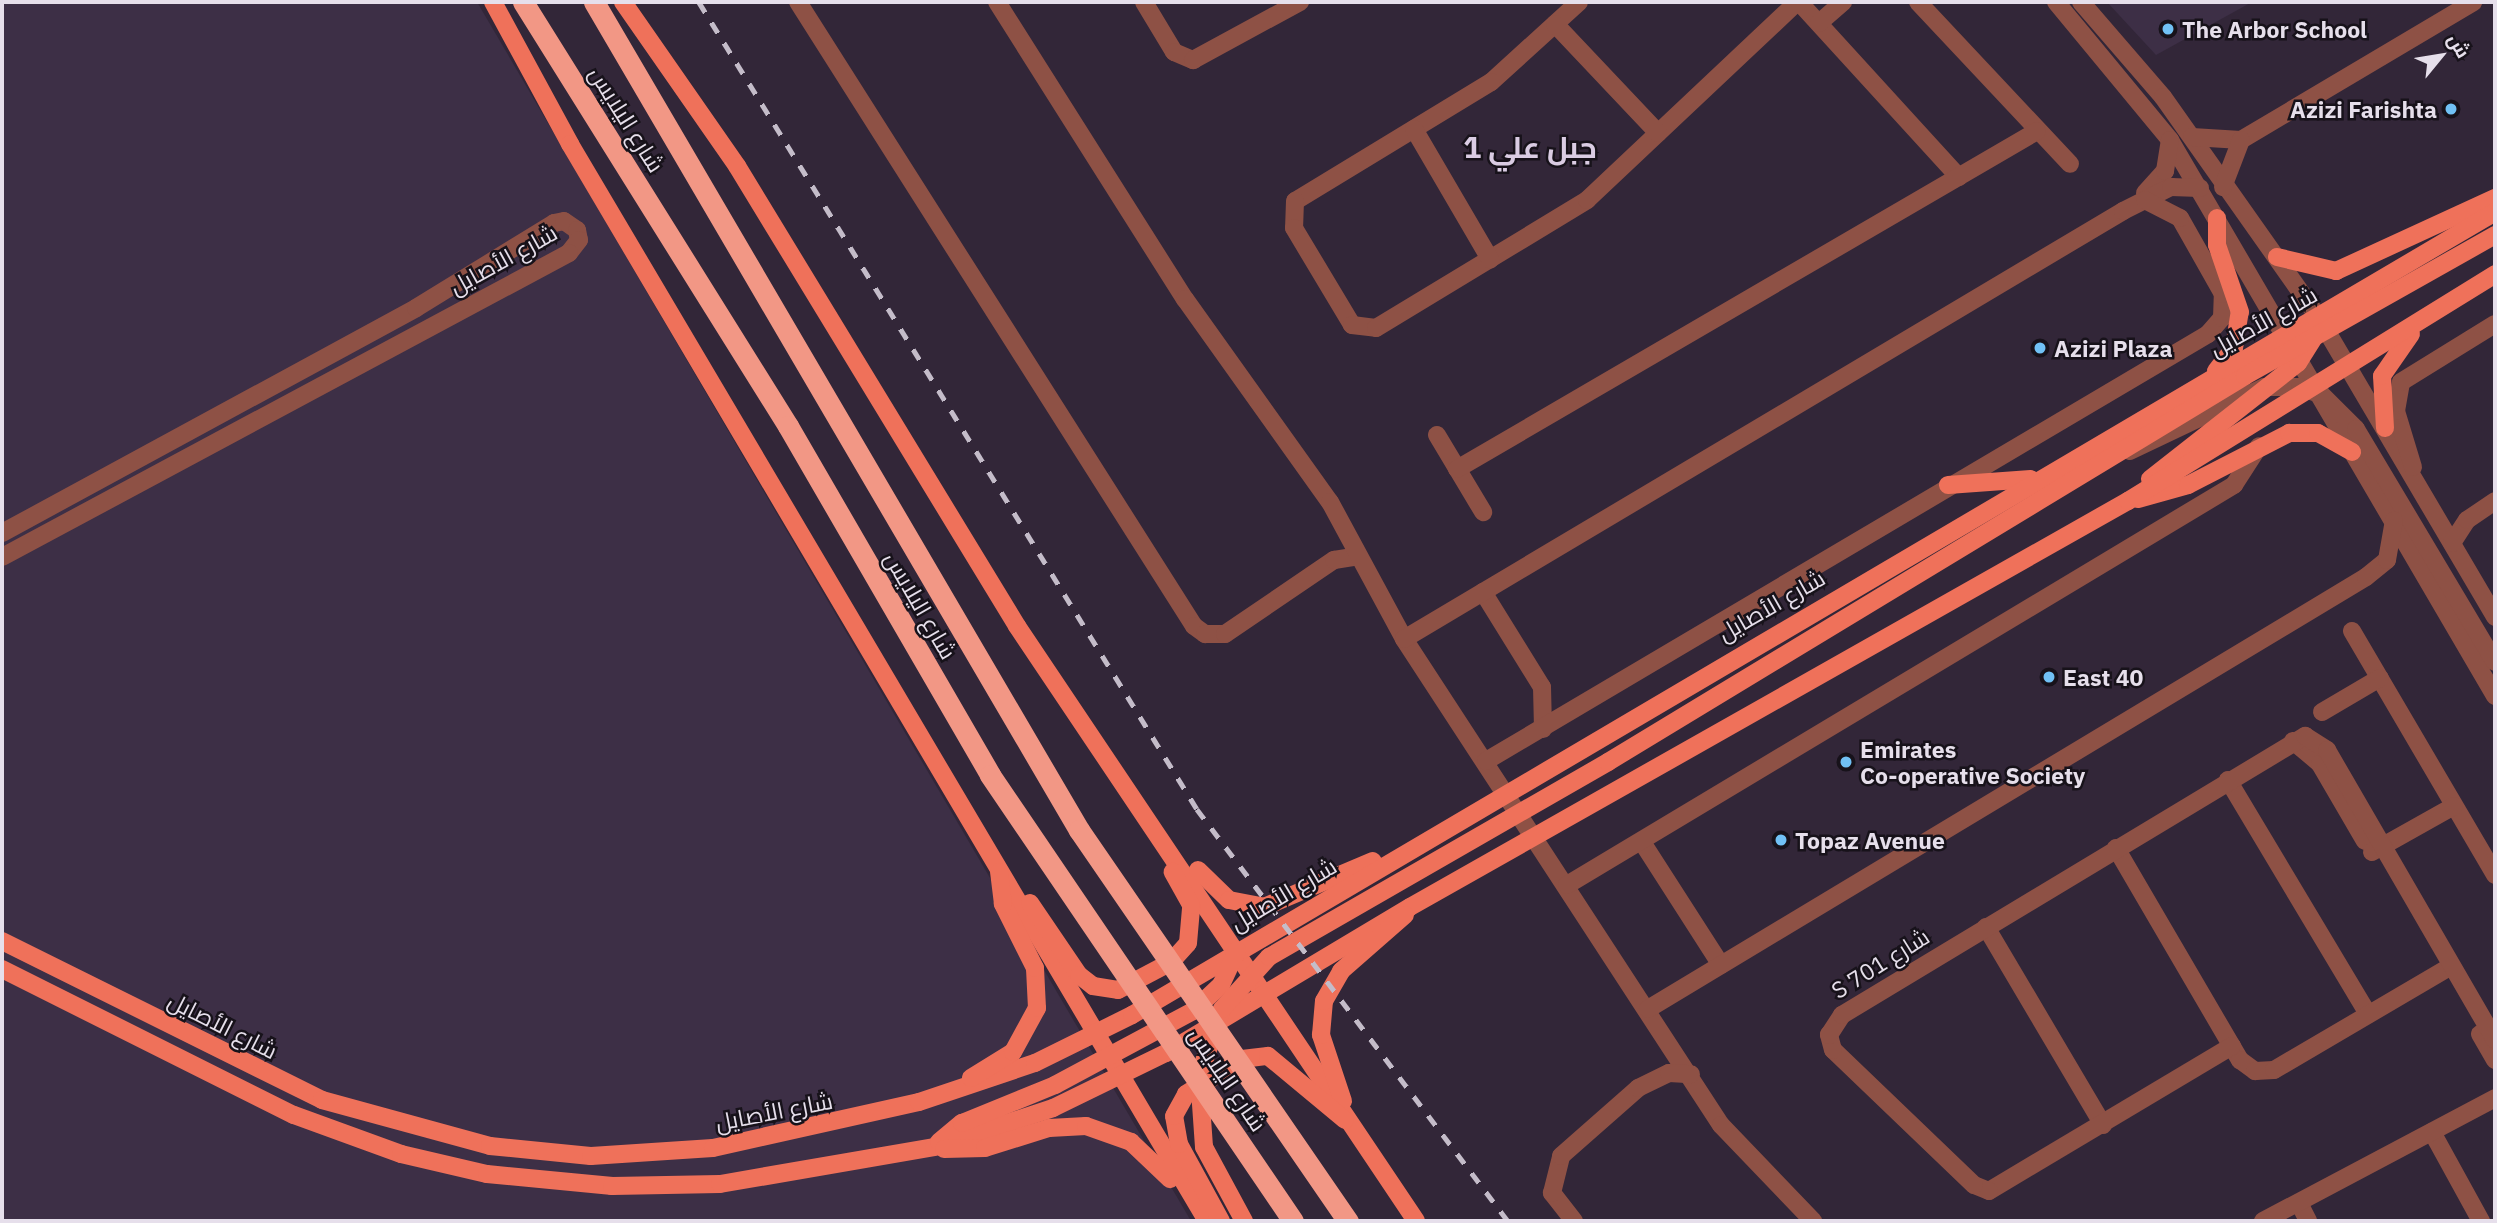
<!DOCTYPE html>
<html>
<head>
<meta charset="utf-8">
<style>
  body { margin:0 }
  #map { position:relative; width:2497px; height:1223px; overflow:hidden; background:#322638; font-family:"IBM Plex Sans",Cairo,sans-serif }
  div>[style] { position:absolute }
  .built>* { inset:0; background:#3d2f46 }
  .minor>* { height:18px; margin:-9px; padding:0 9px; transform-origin:9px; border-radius:9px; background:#8e5145 }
  .major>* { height:18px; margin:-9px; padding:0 9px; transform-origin:9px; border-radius:9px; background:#ef715a }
  .highway>* { height:21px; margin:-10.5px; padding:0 10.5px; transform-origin:10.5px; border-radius:10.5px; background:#f29785 }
  .rail>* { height:4.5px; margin-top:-2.25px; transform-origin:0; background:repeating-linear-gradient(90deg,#c4bcc9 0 12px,transparent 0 24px) }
  .dots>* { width:19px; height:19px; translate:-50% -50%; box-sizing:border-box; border:4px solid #17121a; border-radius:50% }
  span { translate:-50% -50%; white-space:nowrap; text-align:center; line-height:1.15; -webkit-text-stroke:5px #17121a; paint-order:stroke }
  .poi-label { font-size:23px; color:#e6dfeb; font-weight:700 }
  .left { translate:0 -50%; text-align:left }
  .right { translate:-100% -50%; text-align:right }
  .street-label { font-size:23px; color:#e6dfeb }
  .district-label { font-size:30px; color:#dacce3; font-weight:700 }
  .frame { position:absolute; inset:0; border:4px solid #e6dfeb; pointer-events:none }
  .north { position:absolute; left:2406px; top:21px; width:70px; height:70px; -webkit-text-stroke:5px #17121a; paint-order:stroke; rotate:60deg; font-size:19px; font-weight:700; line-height:28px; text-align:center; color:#e6dfeb }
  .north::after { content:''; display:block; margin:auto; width:24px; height:32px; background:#e6dfeb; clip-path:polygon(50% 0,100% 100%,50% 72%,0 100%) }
</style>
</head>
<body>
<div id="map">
  <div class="built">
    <div style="clip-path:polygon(2px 2px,477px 2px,1191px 1221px,2px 1221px)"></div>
    <div style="clip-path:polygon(2107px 2px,2252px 2px,2156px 55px)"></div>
  </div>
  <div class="minor">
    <div style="left:798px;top:2px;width:739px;rotate:57.6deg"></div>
    <div style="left:1194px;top:626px;width:14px;rotate:36deg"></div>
    <div style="left:1205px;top:634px;width:20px"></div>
    <div style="left:1225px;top:634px;width:132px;rotate:-34.2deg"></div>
    <div style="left:1334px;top:560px;width:24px;rotate:-9deg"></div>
    <div style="left:997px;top:2px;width:352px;rotate:57.7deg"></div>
    <div style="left:1185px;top:299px;width:249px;rotate:54.5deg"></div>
    <div style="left:1330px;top:502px;width:156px;rotate:61.6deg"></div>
    <div style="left:1404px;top:639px;width:580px;rotate:56.89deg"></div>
    <div style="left:1721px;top:1125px;width:133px;rotate:46.2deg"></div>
    <div style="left:1144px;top:2px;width:58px;rotate:59deg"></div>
    <div style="left:1174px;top:52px;width:21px;rotate:23deg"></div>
    <div style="left:1193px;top:60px;width:122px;rotate:-28.5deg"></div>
    <div style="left:1579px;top:2px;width:119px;rotate:137.7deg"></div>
    <div style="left:1491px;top:82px;width:229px;rotate:148.7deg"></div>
    <div style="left:1295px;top:201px;width:27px;rotate:92deg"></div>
    <div style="left:1294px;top:228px;width:113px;rotate:59.1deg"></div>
    <div style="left:1352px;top:325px;width:24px;rotate:7deg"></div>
    <div style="left:1376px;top:328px;width:247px;rotate:-31.2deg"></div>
    <div style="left:1587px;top:200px;width:289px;rotate:-43.3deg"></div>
    <div style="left:1799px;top:2px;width:237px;rotate:47.6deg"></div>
    <div style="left:1918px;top:2px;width:222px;rotate:46.8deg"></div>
    <div style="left:2056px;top:2px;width:179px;rotate:50.4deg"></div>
    <div style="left:2170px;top:140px;width:644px;rotate:59.69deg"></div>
    <div style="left:2081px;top:2px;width:125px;rotate:49.2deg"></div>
    <div style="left:2163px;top:97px;width:271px;rotate:54.8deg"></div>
    <div style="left:2319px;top:318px;width:347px;rotate:59.5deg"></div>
    <div style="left:1819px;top:23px;width:32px;rotate:-41deg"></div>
    <div style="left:1555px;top:24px;width:150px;rotate:46.6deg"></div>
    <div style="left:1414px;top:129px;width:151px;rotate:59.7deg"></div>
    <div style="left:2192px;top:137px;width:49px;rotate:3.5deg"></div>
    <div style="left:2241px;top:140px;width:270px;rotate:-30.7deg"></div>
    <div style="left:2223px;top:187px;width:50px;rotate:-69deg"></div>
    <div style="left:2145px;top:193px;width:30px;rotate:-48deg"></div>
    <div style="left:2165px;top:171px;width:31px;rotate:-81deg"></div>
    <div style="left:1437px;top:435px;width:90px;rotate:59.1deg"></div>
    <div style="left:2130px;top:451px;width:148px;rotate:-25.5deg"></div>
    <div style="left:2264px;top:387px;width:36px"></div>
    <div style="left:2300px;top:387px;width:23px;rotate:20deg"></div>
    <div style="left:2322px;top:395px;width:48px;rotate:45deg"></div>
    <div style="left:2356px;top:429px;width:271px;rotate:59.2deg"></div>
    <div style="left:2413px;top:467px;width:59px;rotate:-106.9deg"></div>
    <div style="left:2396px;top:411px;width:29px;rotate:-80deg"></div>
    <div style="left:2401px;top:382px;width:110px;rotate:-31.7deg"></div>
    <div style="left:1457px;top:469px;width:671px;rotate:-30.23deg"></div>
    <div style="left:2px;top:533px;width:471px;rotate:-28.5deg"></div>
    <div style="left:416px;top:308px;width:162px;rotate:-31.6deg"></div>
    <div style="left:554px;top:223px;width:10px;rotate:-11deg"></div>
    <div style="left:564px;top:221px;width:16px;rotate:35deg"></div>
    <div style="left:577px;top:230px;width:10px;rotate:79deg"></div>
    <div style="left:579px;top:240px;width:16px;rotate:128deg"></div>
    <div style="left:569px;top:253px;width:643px;rotate:151.8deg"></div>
    <div style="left:2452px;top:543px;width:27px;rotate:-57deg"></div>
    <div style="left:2467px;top:520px;width:34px;rotate:-34deg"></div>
    <div style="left:1483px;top:592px;width:112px;rotate:58.2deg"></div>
    <div style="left:1542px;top:687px;width:42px;rotate:88.6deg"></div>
    <div style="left:2352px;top:631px;width:283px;rotate:59.6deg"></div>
    <div style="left:1404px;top:639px;width:837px;rotate:-30.76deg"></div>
    <div style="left:2123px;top:211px;width:54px;rotate:-26.6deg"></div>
    <div style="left:2171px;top:187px;width:29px;rotate:2deg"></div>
    <div style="left:2322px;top:712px;width:67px;rotate:-30.4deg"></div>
    <div style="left:2293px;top:741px;width:35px;rotate:40deg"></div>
    <div style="left:2320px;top:764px;width:89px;rotate:59.7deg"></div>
    <div style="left:1486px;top:761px;width:839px;rotate:-30.6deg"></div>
    <div style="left:2208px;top:334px;width:21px;rotate:-49deg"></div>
    <div style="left:2222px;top:318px;width:24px;rotate:-88deg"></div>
    <div style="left:2223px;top:294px;width:87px;rotate:-119.5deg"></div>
    <div style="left:2180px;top:218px;width:39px;rotate:-153deg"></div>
    <div style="left:2228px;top:780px;width:273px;rotate:59.1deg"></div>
    <div style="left:1642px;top:842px;width:146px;rotate:57.3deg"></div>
    <div style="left:2116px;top:848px;width:246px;rotate:59.7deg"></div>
    <div style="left:2240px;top:1060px;width:19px;rotate:36deg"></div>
    <div style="left:2255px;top:1071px;width:19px;rotate:-3deg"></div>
    <div style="left:2274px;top:1070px;width:205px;rotate:-30.4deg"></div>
    <div style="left:2372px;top:852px;width:94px;rotate:-29.3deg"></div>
    <div style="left:1567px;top:885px;width:778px;rotate:-30.95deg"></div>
    <div style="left:2234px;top:485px;width:46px;rotate:-57.3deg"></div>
    <div style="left:1986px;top:927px;width:230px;rotate:59.4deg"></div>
    <div style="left:1648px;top:1009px;width:838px;rotate:-31.03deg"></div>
    <div style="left:2366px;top:577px;width:27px;rotate:-39deg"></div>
    <div style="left:2387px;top:560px;width:40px;rotate:-80deg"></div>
    <div style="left:2480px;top:1034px;width:30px;rotate:60deg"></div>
    <div style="left:2232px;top:1046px;width:283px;rotate:149.2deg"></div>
    <div style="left:1989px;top:1191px;width:16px;rotate:-158deg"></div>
    <div style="left:1974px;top:1185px;width:195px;rotate:-136.2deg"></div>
    <div style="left:1833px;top:1050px;width:16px;rotate:-105deg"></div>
    <div style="left:1829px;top:1035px;width:24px;rotate:-57deg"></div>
    <div style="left:1842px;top:1015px;width:541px;rotate:-31.07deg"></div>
    <div style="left:2305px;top:736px;width:26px;rotate:32deg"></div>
    <div style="left:2327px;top:750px;width:335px;rotate:59.9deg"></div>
    <div style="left:2432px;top:1132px;width:102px;rotate:61.2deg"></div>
    <div style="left:2299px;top:1203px;width:20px;rotate:63deg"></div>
    <div style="left:1574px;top:1221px;width:36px;rotate:-128deg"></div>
    <div style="left:1552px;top:1193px;width:38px;rotate:-76deg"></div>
    <div style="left:1561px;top:1156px;width:103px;rotate:-41.4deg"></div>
    <div style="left:1638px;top:1088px;width:34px;rotate:-26deg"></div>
    <div style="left:1669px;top:1073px;width:22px;rotate:3deg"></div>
    <div style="left:2263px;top:1221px;width:263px;rotate:-27.9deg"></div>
  </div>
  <div class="major">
    <div style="left:493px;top:2px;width:162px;rotate:61.5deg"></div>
    <div style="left:570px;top:144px;width:1251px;rotate:59.4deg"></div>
    <div style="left:623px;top:2px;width:200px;rotate:55.2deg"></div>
    <div style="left:737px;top:166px;width:539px;rotate:58.67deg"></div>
    <div style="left:1017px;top:626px;width:716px;rotate:56.15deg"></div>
    <div style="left:2277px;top:257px;width:61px;rotate:13.3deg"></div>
    <div style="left:2336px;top:271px;width:175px;rotate:-24.7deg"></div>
    <div style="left:2216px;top:371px;width:29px;rotate:-52deg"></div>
    <div style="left:2234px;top:348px;width:36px;rotate:-81deg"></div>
    <div style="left:2240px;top:312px;width:71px;rotate:-108.9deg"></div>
    <div style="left:2217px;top:245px;width:27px;rotate:-90deg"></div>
    <div style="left:2385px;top:428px;width:52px;rotate:-93.3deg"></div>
    <div style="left:2382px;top:376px;width:51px;rotate:-55.4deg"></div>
    <div style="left:2150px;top:479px;width:188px;rotate:-38.1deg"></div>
    <div style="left:2298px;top:363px;width:32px;rotate:-58deg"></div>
    <div style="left:1948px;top:485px;width:83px;rotate:-4.1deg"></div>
    <div style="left:2138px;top:499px;width:52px;rotate:-15.6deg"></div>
    <div style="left:2188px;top:485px;width:114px;rotate:-27.2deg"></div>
    <div style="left:2289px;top:433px;width:29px"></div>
    <div style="left:2318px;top:433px;width:39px;rotate:29deg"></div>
    <div style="left:1198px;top:870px;width:43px;rotate:44.1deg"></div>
    <div style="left:1229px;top:900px;width:36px;rotate:11deg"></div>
    <div style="left:1264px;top:907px;width:118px;rotate:-22.9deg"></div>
    <div style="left:1030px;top:903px;width:87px;rotate:55.8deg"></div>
    <div style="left:1079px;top:975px;width:18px;rotate:38deg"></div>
    <div style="left:1093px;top:986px;width:25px;rotate:9deg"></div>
    <div style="left:1118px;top:990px;width:60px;rotate:-27.8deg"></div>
    <div style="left:1171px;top:962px;width:25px;rotate:-48deg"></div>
    <div style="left:1188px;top:943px;width:38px;rotate:-85deg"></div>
    <div style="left:1191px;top:905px;width:38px;rotate:-119deg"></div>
    <div style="left:2px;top:941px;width:357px;rotate:26.4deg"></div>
    <div style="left:322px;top:1100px;width:174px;rotate:15.3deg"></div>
    <div style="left:490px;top:1146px;width:101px;rotate:5.7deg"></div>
    <div style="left:591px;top:1156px;width:122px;rotate:-3.8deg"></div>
    <div style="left:713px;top:1148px;width:211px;rotate:-12.6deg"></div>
    <div style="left:919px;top:1102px;width:122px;rotate:-18.6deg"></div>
    <div style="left:1035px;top:1063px;width:108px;rotate:-26.3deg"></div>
    <div style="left:1132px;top:1015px;width:1582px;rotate:-30.5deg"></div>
    <div style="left:2px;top:969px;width:326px;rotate:26.6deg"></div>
    <div style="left:294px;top:1115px;width:114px;rotate:20deg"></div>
    <div style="left:401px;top:1154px;width:88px;rotate:13.1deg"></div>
    <div style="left:487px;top:1174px;width:126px;rotate:5.5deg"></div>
    <div style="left:612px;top:1186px;width:108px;rotate:-1.1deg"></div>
    <div style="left:720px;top:1184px;width:217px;rotate:-9.8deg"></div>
    <div style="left:934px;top:1147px;width:125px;rotate:-18.1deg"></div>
    <div style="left:1053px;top:1108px;width:126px;rotate:-26deg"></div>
    <div style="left:1166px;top:1053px;width:284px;rotate:-30.9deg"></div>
    <div style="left:1410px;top:907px;width:825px;rotate:-29.49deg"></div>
    <div style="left:2128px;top:501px;width:432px;rotate:-31.7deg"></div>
    <div style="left:971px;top:1078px;width:49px;rotate:-31.8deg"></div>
    <div style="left:1013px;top:1052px;width:50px;rotate:-61.4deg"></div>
    <div style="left:1037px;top:1008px;width:40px;rotate:-92.9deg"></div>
    <div style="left:1035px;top:968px;width:72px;rotate:-116.6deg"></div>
    <div style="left:1003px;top:904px;width:32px;rotate:-97deg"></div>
    <div style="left:1343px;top:1101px;width:70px;rotate:-108.4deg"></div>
    <div style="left:1321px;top:1035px;width:34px;rotate:-85deg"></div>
    <div style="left:1324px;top:1001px;width:34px;rotate:-60deg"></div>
    <div style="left:1341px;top:971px;width:85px;rotate:-41.2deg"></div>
    <div style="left:939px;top:1142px;width:30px;rotate:-40deg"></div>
    <div style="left:962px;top:1123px;width:100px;rotate:-22.2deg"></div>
    <div style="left:1055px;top:1085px;width:157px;rotate:-28.2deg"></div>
    <div style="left:1193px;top:1011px;width:38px;rotate:-43deg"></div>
    <div style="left:1221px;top:985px;width:38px;rotate:-65deg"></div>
    <div style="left:944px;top:1149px;width:41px;rotate:-1.4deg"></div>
    <div style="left:985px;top:1148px;width:67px;rotate:-17.4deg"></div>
    <div style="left:1049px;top:1128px;width:37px;rotate:-3deg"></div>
    <div style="left:1086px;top:1126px;width:48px;rotate:19.6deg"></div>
    <div style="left:1131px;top:1142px;width:54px;rotate:43.5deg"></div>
    <div style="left:1221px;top:1221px;width:88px;rotate:-118.6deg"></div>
    <div style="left:1179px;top:1144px;width:28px;rotate:-100deg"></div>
    <div style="left:1174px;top:1116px;width:25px;rotate:-61deg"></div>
    <div style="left:1186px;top:1094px;width:66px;rotate:-32deg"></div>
    <div style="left:1242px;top:1059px;width:26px;rotate:-7deg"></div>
    <div style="left:1268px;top:1056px;width:100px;rotate:39.7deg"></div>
    <div style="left:1244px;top:1221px;width:84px;rotate:-118.4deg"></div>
    <div style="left:1204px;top:1147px;width:71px;rotate:-94deg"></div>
    <div style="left:1199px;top:1076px;width:71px;rotate:-71.1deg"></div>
    <div style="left:1222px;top:1009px;width:70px;rotate:-47.9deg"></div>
    <div style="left:1269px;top:957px;width:391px;rotate:-29.9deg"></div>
    <div style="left:1608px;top:762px;width:745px;rotate:-31.21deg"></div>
    <div style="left:2245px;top:376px;width:287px;rotate:-29.4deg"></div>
  </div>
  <div class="highway">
    <div style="left:523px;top:2px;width:500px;rotate:57.99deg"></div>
    <div style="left:788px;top:426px;width:403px;rotate:59.9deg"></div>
    <div style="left:990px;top:775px;width:539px;rotate:55.81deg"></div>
    <div style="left:594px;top:2px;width:960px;rotate:59.64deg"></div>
    <div style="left:1079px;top:830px;width:475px;rotate:55.5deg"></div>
  </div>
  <div class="rail">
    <div style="left:699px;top:2px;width:948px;rotate:58.32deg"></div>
    <div style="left:1197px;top:809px;width:516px;rotate:52.95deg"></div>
  </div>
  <div class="dots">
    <div style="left:2168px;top:29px;background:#71c1f5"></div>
    <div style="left:2451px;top:109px;background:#71c1f5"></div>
    <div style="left:2040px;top:348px;background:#71c1f5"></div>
    <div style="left:2049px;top:677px;background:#71c1f5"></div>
    <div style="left:1846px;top:762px;background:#71c1f5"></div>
    <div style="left:1781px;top:840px;background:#71c1f5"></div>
  </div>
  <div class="poi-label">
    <span class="left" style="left:2182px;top:29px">The Arbor School</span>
    <span class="right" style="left:2437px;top:109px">Azizi Farishta</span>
    <span class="left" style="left:2054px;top:348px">Azizi Plaza</span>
    <span class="left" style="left:2063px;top:677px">East 40</span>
    <span class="left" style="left:1860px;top:762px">Emirates<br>Co-operative Society</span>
    <span class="left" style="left:1795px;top:840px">Topaz Avenue</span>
  </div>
  <div class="street-label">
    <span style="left:627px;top:119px;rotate:58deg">شارع اليلايس</span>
    <span style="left:503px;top:259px;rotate:-29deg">شارع الأصايل</span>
    <span style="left:2263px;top:321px;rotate:-29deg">شارع الأصايل</span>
    <span style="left:921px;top:605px;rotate:60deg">شارع اليلايس</span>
    <span style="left:1771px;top:605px;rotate:-30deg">شارع الأصايل</span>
    <span style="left:1283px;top:894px;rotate:-31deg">شارع الأصايل</span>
    <span style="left:1880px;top:963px;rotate:-32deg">S 701 شارع</span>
    <span style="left:223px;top:1025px;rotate:27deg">شارع الأصايل</span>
    <span style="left:1228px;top:1079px;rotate:56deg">شارع اليلايس</span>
    <span style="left:774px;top:1111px;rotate:-11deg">شارع الأصايل</span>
  </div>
  <div class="district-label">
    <span style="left:1530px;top:147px">جبل علي 1</span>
  </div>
  <div class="frame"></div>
  <div class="north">ش</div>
</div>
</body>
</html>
